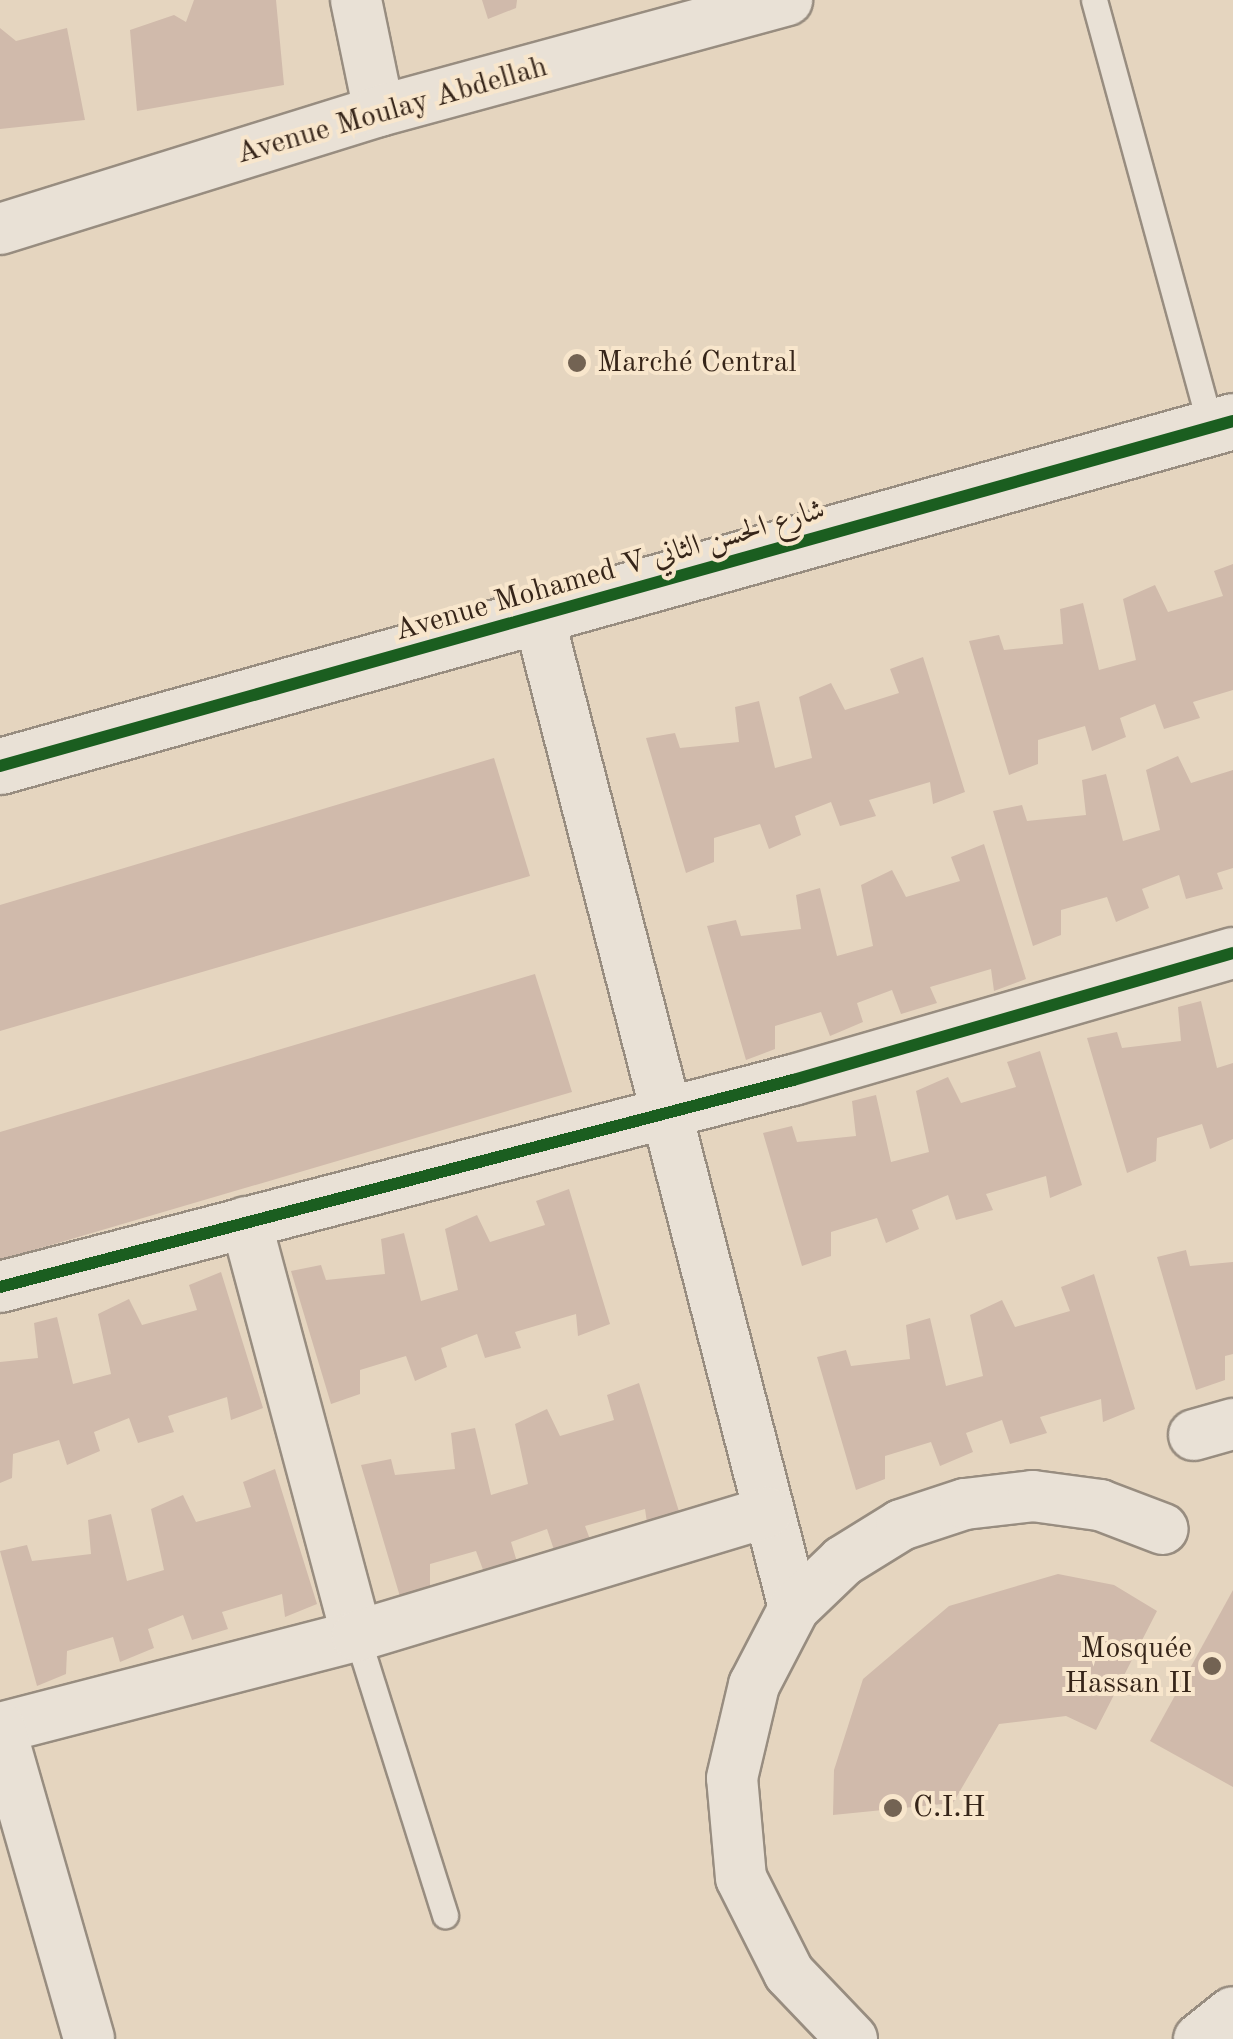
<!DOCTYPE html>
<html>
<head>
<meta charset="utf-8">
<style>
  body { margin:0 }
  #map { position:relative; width:1233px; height:2039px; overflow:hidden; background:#e5d5bf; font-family:"Old Standard TT",Amiri,serif }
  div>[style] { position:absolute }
  .building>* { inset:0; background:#d0baab }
  .roads { filter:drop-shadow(2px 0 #988d80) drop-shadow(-2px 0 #988d80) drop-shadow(0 2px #988d80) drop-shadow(0 -2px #988d80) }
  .lane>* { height:25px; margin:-12.5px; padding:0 12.5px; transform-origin:12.5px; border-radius:12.5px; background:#e9e1d6 }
  .street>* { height:50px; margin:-25px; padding:0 25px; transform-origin:25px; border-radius:25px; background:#e9e1d6 }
  .secondary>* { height:55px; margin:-27.5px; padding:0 27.5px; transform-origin:27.5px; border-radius:27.5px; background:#e9e1d6 }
  .cycleway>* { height:12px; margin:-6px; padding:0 6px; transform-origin:6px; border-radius:6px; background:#1b5e20 }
  .dots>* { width:28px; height:28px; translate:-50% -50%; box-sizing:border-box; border:5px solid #f8e6cc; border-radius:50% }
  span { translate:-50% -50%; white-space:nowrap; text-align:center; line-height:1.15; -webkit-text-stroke:8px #f8e6cc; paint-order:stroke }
  .street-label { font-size:30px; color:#362519 }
  .poi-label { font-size:30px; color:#362519 }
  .left { translate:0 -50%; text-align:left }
  .right { translate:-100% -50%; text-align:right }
</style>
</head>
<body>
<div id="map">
  <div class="building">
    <div style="clip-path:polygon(194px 0,276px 0,284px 85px,137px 111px,130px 30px,174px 15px,186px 22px)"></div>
    <div style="clip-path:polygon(482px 0,517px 0,516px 8px,488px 19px)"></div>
    <div style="clip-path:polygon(0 28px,16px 41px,67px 28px,85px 120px,0 129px)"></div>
    <div style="clip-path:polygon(1233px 564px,1233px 690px,1193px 702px,1200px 718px,1164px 729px,1155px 704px,1120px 718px,1126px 737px,1092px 751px,1085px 726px,1038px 740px,1038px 764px,1009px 775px,969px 641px,999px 635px,1004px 650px,1063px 644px,1060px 609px,1083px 603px,1099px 670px,1136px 660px,1123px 599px,1155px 585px,1168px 612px,1223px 596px,1214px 571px)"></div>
    <div style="clip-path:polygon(923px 657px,965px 792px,933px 804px,930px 782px,869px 800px,876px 816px,840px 826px,831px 802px,795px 816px,801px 835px,769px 849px,760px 824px,714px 838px,714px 862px,686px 873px,646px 738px,675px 733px,680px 748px,739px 742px,735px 707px,759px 701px,775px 768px,812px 758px,799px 697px,831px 683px,845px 710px,899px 693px,890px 669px)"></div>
    <div style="clip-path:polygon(1178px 756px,1191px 783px,1233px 770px,1233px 868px,1217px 873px,1223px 889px,1186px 899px,1179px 875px,1142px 889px,1149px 908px,1116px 922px,1107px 897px,1061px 910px,1061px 935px,1033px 946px,993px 811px,1022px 805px,1027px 821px,1086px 815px,1082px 780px,1106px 774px,1123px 841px,1160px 830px,1146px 770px)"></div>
    <div style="clip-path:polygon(494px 758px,530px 876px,0 1031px,0 905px)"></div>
    <div style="clip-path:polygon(984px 844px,1026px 979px,994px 991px,991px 969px,930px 987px,937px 1003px,901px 1014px,892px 990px,857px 1003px,863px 1022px,830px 1036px,821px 1012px,775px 1026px,775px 1049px,746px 1060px,707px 926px,736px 920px,741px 936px,801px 929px,796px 895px,820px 888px,837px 956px,873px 946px,861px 885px,892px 870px,906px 897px,960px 881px,951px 857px)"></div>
    <div style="clip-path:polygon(535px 974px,572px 1092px,0 1260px,0 1132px)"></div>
    <div style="clip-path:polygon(1201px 1001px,1217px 1068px,1233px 1063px,1233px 1139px,1210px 1149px,1202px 1124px,1157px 1138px,1156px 1161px,1127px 1173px,1087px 1038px,1117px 1032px,1122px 1048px,1181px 1041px,1178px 1007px)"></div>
    <div style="clip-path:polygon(1040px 1051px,1082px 1185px,1050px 1198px,1046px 1176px,986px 1194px,993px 1210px,956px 1220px,948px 1195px,912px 1210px,919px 1229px,886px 1243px,877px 1218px,831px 1232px,831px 1256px,802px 1266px,763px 1133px,792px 1126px,797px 1142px,856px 1136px,852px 1101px,876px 1095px,891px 1162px,929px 1152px,916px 1091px,948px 1077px,961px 1103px,1016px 1087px,1007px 1062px)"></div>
    <div style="clip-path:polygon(569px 1189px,610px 1324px,578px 1336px,576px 1314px,515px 1332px,521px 1348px,485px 1358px,477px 1334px,441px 1348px,447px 1367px,415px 1381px,406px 1356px,360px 1370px,360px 1394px,331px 1404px,291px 1271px,321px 1265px,326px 1280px,385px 1274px,381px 1239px,404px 1233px,421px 1301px,458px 1290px,445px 1229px,477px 1215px,490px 1242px,545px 1225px,536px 1201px)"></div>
    <div style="clip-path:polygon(1186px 1250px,1190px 1266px,1233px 1262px,1233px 1354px,1225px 1356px,1225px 1380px,1196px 1390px,1157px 1257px)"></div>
    <div style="clip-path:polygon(221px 1272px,263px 1408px,231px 1420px,227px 1397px,168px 1416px,174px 1432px,138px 1443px,129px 1418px,94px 1432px,100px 1451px,67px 1465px,59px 1440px,13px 1454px,12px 1478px,0 1483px,0 1362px,38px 1358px,34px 1323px,57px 1317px,73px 1384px,111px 1374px,98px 1314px,129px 1299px,142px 1325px,197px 1310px,189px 1285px)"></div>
    <div style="clip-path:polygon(1094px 1274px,1135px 1409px,1103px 1422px,1101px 1399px,1040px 1417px,1047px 1433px,1010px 1444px,1002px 1420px,966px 1433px,973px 1452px,940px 1466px,931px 1442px,885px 1456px,885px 1479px,856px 1490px,817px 1357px,846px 1350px,851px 1366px,910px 1359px,906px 1325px,930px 1318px,946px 1386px,983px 1376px,970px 1315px,1002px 1300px,1015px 1327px,1070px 1311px,1061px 1287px)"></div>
    <div style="clip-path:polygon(639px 1383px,681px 1518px,648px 1530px,645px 1509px,585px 1526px,591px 1542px,555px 1553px,547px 1529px,511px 1542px,517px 1562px,485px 1575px,476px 1551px,430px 1564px,430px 1589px,401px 1600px,361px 1465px,391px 1459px,395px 1475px,455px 1469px,451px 1433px,475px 1428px,491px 1495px,528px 1484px,515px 1424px,547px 1409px,560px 1436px,614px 1420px,607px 1395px)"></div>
    <div style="clip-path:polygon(275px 1469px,317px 1604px,285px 1617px,282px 1594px,222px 1612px,228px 1629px,192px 1640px,183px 1615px,148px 1629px,154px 1648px,120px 1662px,113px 1637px,67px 1651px,66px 1674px,37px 1686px,0 1551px,27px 1545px,32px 1561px,91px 1554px,88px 1520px,111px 1514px,127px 1581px,164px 1570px,151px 1509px,183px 1495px,196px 1522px,251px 1507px,243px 1482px)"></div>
    <div style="clip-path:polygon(1058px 1574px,1114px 1585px,1157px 1611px,1096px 1730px,1066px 1716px,999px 1724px,953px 1803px,833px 1815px,834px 1770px,863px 1679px,949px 1606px)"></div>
    <div style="clip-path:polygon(1233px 1590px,1233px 1787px,1150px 1741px)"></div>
  </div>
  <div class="roads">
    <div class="lane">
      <div style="left:1094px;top:0;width:443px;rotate:74.7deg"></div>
      <div style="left:357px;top:1636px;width:293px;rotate:72.5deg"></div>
    </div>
    <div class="street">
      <div style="left:356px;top:0;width:113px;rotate:78.3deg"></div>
      <div style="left:0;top:229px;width:397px;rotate:-17.3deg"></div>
      <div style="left:379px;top:111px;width:423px;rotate:-15.2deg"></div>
      <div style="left:539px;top:618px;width:1022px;rotate:75.56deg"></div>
      <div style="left:246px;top:1222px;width:429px;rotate:75deg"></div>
      <div style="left:0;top:1287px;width:820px;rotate:-14.63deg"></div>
      <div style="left:793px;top:1080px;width:458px;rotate:-16.1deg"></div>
      <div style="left:1194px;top:1435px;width:41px;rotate:-15.8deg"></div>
      <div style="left:0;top:1728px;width:369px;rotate:-14.5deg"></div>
      <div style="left:357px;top:1636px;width:428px;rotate:-16.8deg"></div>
      <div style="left:0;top:1728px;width:323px;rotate:74deg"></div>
      <div style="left:852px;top:2039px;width:91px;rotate:-133.7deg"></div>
      <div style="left:789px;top:1973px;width:106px;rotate:-116.8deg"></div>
      <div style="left:741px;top:1878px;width:100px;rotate:-95.1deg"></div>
      <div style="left:732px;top:1778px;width:96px;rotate:-76.7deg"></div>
      <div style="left:754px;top:1685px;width:87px;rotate:-62.5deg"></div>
      <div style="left:794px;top:1608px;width:68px;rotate:-43.8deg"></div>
      <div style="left:843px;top:1561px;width:68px;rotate:-31.8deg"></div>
      <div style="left:901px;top:1525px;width:67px;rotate:-18.2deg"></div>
      <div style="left:965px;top:1504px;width:68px;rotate:-6.7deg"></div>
      <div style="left:1033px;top:1496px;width:68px;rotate:7.7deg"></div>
      <div style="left:1100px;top:1505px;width:67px;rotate:20.9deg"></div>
      <div style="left:1199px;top:2039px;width:43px;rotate:-38.5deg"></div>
    </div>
    <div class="secondary">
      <div style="left:0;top:766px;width:1280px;rotate:-15.63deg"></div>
    </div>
  </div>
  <div class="cycleway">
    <div style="left:0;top:766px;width:1280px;rotate:-15.63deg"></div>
    <div style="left:0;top:1287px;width:820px;rotate:-14.63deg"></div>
    <div style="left:793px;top:1080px;width:458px;rotate:-16.1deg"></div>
  </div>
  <div class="dots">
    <div style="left:577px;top:363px;background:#736353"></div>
    <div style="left:1212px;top:1666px;background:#736353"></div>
    <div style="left:893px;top:1808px;background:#736353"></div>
  </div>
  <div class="street-label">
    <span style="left:392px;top:111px;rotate:-16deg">Avenue Moulay Abdellah</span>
    <span style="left:610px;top:571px;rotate:-16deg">Avenue Mohamed V شارع الحسن الثاني</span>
  </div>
  <div class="poi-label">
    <span class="left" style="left:597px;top:363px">Marché Central</span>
    <span class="right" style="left:1192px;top:1666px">Mosquée<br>Hassan II</span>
    <span class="left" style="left:913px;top:1808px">C.I.H</span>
  </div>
</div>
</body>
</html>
